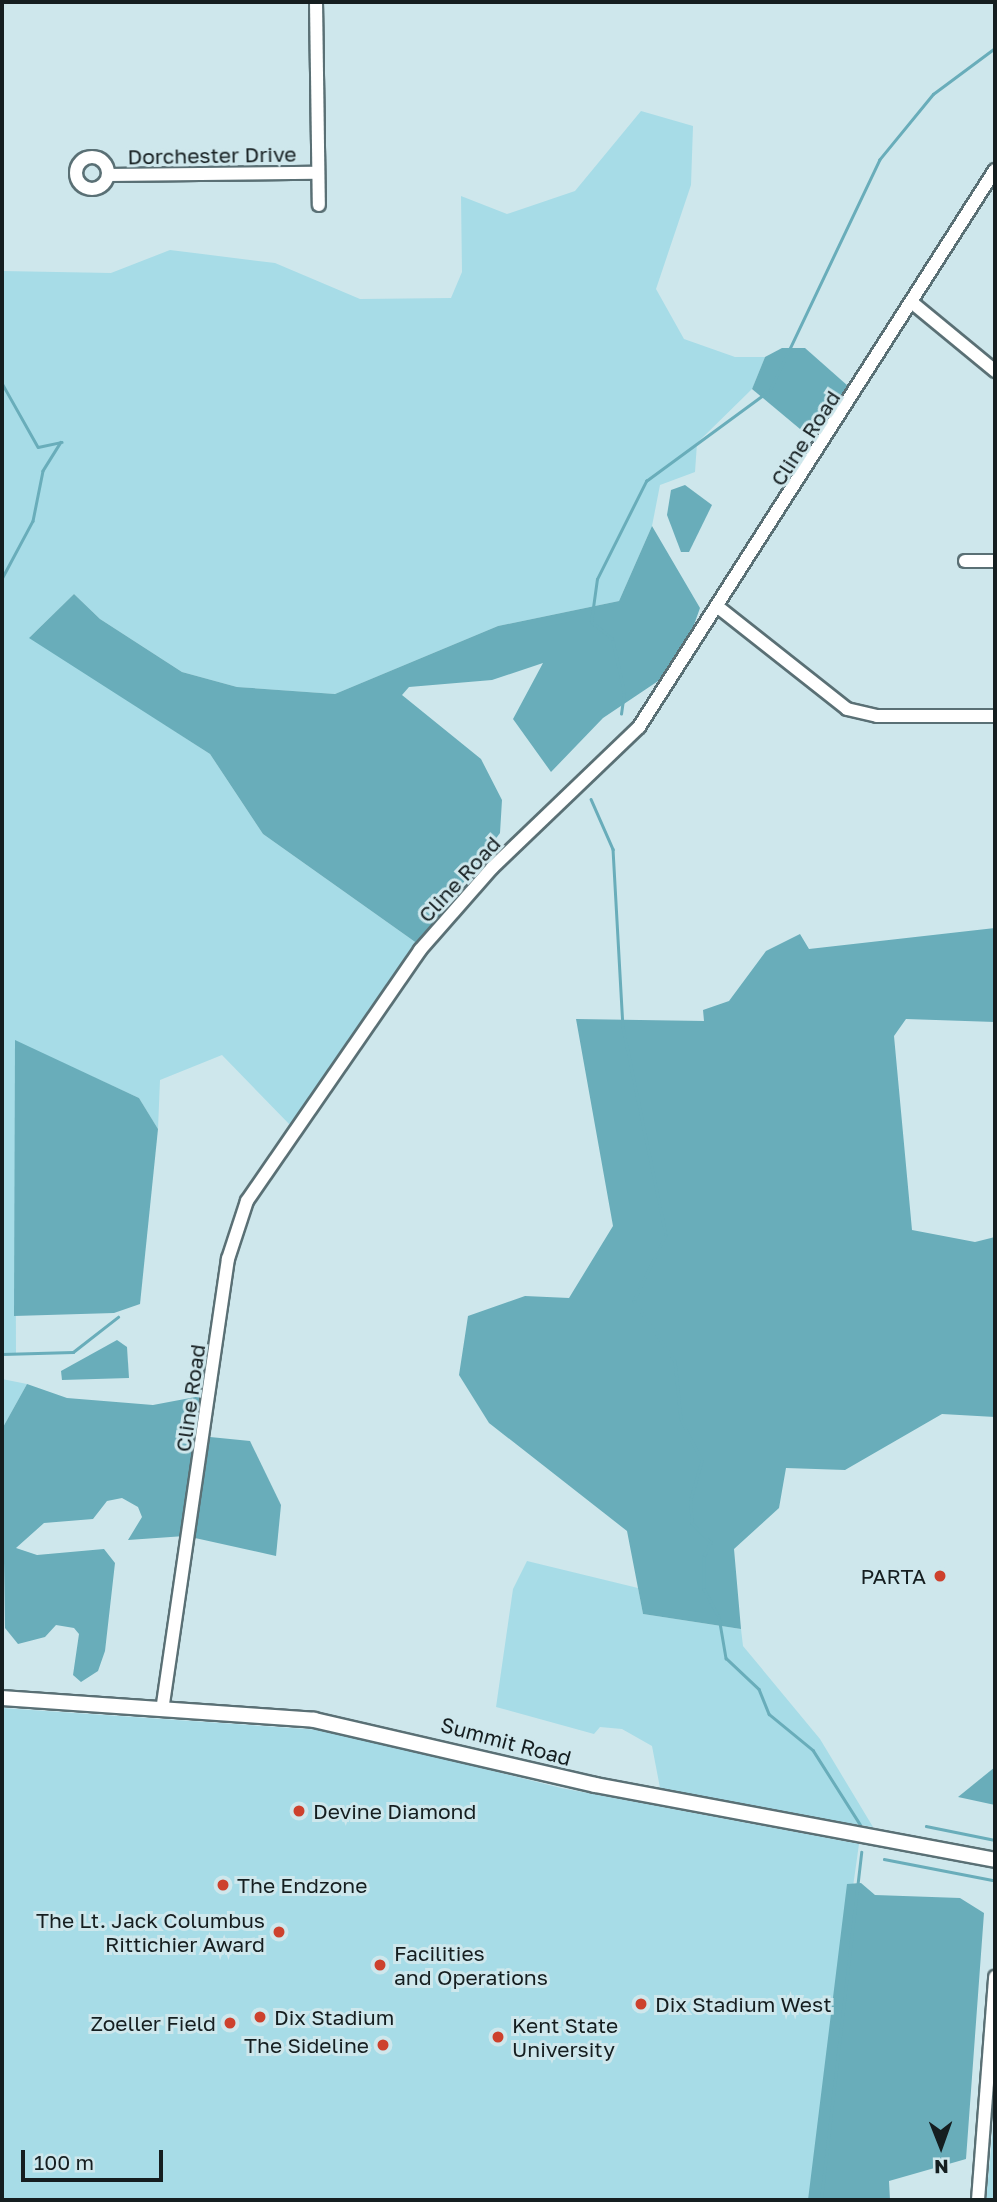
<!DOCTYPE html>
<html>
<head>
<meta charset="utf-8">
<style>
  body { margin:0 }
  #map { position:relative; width:997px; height:2202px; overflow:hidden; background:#cee7ec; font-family:"Golos Text",sans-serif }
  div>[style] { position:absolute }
  .green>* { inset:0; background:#a7dce7 }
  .forest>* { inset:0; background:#69adba }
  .stream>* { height:2.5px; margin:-1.25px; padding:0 1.25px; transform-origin:1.25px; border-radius:1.25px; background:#69adba }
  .roads { filter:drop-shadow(2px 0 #5a7075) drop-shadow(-2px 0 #5a7075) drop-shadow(0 2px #5a7075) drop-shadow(0 -2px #5a7075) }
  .minor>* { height:12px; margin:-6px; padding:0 6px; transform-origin:6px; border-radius:6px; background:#fff }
  .minor>.ring { margin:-6px; padding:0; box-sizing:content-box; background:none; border:12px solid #fff; border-radius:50% }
  .tertiary>* { height:14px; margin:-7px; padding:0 7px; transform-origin:7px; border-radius:7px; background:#fff }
  .dots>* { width:19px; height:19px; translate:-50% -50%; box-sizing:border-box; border:4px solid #cee7ec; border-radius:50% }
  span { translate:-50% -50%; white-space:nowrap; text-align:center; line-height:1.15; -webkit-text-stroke:6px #cee7ec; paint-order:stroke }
  .street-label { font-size:21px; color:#151e20 }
  .poi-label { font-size:21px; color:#151e20 }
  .right { translate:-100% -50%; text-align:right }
  .left { translate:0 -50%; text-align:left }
  .frame { position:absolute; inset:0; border:4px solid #151e20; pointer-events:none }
  .north { position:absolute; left:906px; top:2111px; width:70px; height:70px; -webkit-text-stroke:5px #cee7ec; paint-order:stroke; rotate:179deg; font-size:19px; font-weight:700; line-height:28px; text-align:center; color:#151e20 }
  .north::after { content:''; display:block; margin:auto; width:24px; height:32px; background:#151e20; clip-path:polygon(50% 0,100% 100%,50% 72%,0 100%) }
  .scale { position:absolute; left:21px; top:2150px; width:142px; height:32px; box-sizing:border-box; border:4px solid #151e20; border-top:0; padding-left:9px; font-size:21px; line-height:24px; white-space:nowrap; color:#151e20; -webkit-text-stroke:5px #cee7ec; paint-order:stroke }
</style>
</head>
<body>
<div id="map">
  <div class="green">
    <div style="clip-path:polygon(641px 111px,693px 126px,691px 185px,656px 289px,684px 339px,735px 357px,765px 357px,752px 389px,697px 443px,695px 472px,660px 485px,652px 526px,619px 601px,498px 626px,335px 694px,237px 687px,182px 672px,100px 619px,74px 594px,30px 637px,210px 754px,263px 834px,418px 944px,291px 1126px,222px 1055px,160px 1080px,158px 1129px,139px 1098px,15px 1041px,16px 1355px,2px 1354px,2px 271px,111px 273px,170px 250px,275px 263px,360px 299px,451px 298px,462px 272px,461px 196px,507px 214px,575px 191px)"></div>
    <div style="clip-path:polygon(2px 1379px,27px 1384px,2px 1429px)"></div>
    <div style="clip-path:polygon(527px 1561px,638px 1588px,643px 1614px,741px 1629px,743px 1646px,820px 1739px,873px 1827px,661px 1793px,652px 1746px,622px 1729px,600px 1727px,594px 1734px,496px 1707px,513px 1589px)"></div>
    <div style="clip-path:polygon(2px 1708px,334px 1731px,561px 1788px,859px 1844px,809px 2200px,2px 2200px)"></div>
    <div style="clip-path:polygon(995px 2108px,995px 2200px,986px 2200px)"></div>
  </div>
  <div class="forest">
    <div style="clip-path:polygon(782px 348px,805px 348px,848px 386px,838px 407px,806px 434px,752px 389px,765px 357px)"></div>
    <div style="clip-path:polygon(685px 485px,712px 505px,689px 552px,681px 552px,667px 515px,671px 490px)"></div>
    <div style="clip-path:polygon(652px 526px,700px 608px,679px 667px,603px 718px,551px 772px,513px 719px,543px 663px,492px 680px,409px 687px,402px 695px,481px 759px,502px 800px,500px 833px,418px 944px,263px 834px,210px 754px,29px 638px,74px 594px,100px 619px,182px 672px,237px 687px,335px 694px,498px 626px,619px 601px)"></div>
    <div style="clip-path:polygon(995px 928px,995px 1022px,906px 1019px,894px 1036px,912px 1230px,975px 1242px,995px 1237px,995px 1417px,942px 1414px,845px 1470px,786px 1468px,779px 1508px,734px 1549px,741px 1629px,643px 1614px,627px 1531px,489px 1423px,459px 1375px,468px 1316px,525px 1296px,569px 1298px,613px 1226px,576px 1019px,704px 1021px,703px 1010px,729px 1001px,766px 951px,800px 934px,809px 949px)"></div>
    <div style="clip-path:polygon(15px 1040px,139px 1098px,158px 1129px,140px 1304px,114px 1313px,14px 1316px)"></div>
    <div style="clip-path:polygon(117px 1340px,127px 1347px,129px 1378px,62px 1380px,61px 1371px)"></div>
    <div style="clip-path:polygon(27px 1384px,67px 1398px,153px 1405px,206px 1395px,185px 1536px,128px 1540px,142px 1517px,138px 1507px,122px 1498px,107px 1501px,93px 1519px,44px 1523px,16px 1548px,37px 1555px,104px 1549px,115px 1563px,105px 1651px,98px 1671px,81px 1682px,73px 1675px,79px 1634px,74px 1628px,56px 1625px,45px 1637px,18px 1644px,5px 1628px,2px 1429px)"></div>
    <div style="clip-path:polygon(210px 1437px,250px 1441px,281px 1505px,276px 1556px,195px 1538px)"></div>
    <div style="clip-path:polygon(995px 1767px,995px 1805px,958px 1797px)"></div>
    <div style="clip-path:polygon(861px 1883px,875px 1895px,960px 1898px,984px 1913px,966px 2159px,889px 2181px,890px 2200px,808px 2200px,847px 1884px)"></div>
  </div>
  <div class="stream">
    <div style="left:2px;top:383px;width:73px;rotate:60.6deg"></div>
    <div style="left:38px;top:447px;width:24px;rotate:-12deg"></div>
    <div style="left:61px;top:442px;width:34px;rotate:122deg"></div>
    <div style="left:43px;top:471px;width:51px;rotate:101.3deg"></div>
    <div style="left:33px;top:521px;width:66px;rotate:118.1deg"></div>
    <div style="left:621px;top:714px;width:22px;rotate:-82deg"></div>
    <div style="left:624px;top:692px;width:54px;rotate:-102.8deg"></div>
    <div style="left:612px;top:639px;width:27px;rotate:-141deg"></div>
    <div style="left:591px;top:622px;width:43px;rotate:-82.1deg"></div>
    <div style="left:597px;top:579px;width:110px;rotate:-63.4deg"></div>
    <div style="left:646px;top:481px;width:154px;rotate:-36.3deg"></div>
    <div style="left:770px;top:390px;width:255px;rotate:-64.6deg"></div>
    <div style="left:879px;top:160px;width:85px;rotate:-50.7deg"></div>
    <div style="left:933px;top:94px;width:77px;rotate:-36.6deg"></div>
    <div style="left:591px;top:799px;width:55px;rotate:66.3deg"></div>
    <div style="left:613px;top:849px;width:178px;rotate:86.8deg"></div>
    <div style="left:623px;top:1027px;width:212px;rotate:78.3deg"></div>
    <div style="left:666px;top:1235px;width:73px;rotate:115.9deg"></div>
    <div style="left:634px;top:1301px;width:73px;rotate:55.7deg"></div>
    <div style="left:675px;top:1361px;width:58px;rotate:84.1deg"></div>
    <div style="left:681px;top:1419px;width:47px;rotate:63.4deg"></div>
    <div style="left:702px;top:1461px;width:40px;rotate:106deg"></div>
    <div style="left:691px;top:1499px;width:24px;rotate:88deg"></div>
    <div style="left:692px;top:1523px;width:27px;rotate:45deg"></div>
    <div style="left:711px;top:1542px;width:17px;rotate:115deg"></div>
    <div style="left:704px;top:1557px;width:32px;rotate:90deg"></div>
    <div style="left:704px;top:1589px;width:32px;rotate:62deg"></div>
    <div style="left:719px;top:1617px;width:42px;rotate:80.3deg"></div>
    <div style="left:726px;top:1658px;width:45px;rotate:43.2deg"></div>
    <div style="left:759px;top:1689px;width:27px;rotate:68deg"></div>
    <div style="left:769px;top:1714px;width:57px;rotate:39.3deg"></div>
    <div style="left:813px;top:1750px;width:88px;rotate:57.6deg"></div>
    <div style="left:2px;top:1354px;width:71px;rotate:-1.6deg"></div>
    <div style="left:73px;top:1352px;width:57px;rotate:-37.9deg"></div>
    <div style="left:926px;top:1826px;width:70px;rotate:11.5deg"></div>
    <div style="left:884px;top:1859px;width:110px;rotate:11deg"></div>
    <div style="left:821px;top:2200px;width:350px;rotate:-83.4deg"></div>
  </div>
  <div class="roads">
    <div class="minor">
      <div style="left:316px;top:2px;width:203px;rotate:89.2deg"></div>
      <div class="ring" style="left:76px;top:157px;width:20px;height:20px"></div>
      <div style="left:108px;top:175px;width:208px;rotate:-0.6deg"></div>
      <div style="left:915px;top:305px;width:104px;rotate:39.5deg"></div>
      <div style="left:965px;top:561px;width:30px"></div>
      <div style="left:718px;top:607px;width:164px;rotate:38.3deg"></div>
      <div style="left:847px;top:709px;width:31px;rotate:13deg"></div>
      <div style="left:877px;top:716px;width:118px"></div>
      <div style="left:163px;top:1704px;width:450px;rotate:-81.7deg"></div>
      <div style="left:228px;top:1259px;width:61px;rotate:-71.9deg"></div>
      <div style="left:247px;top:1201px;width:305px;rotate:-55.4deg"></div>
      <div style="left:420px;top:950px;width:109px;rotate:-48.7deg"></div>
      <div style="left:492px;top:868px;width:204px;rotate:-43.8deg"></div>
      <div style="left:639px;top:727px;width:661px;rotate:-57.42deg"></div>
      <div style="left:978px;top:2200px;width:224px;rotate:-85.6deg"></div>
    </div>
    <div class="tertiary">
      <div style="left:2px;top:1698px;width:313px;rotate:4deg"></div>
      <div style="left:314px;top:1720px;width:288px;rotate:13deg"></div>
      <div style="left:595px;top:1785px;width:407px;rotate:10.6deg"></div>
    </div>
  </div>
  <div class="dots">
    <div style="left:940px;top:1576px;background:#cd412d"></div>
    <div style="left:299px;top:1811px;background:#cd412d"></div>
    <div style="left:223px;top:1885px;background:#cd412d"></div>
    <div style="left:279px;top:1932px;background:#cd412d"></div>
    <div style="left:380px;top:1965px;background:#cd412d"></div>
    <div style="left:641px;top:2004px;background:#cd412d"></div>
    <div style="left:260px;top:2017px;background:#cd412d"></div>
    <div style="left:230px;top:2023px;background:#cd412d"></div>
    <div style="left:498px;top:2037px;background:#cd412d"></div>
    <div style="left:383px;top:2045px;background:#cd412d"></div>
  </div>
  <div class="street-label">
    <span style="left:212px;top:155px;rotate:-1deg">Dorchester Drive</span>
    <span style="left:805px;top:438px;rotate:-57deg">Cline Road</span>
    <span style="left:459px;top:879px;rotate:-47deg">Cline Road</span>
    <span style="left:190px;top:1398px;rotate:-82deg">Cline Road</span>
    <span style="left:506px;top:1741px;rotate:15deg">Summit Road</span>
  </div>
  <div class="poi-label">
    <span class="right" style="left:926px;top:1576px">PARTA</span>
    <span class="left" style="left:313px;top:1811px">Devine Diamond</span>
    <span class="left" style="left:237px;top:1885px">The Endzone</span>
    <span class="right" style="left:265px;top:1932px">The Lt. Jack Columbus<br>Rittichier Award</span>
    <span class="left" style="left:394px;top:1965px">Facilities<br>and Operations</span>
    <span class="left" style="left:655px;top:2004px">Dix Stadium West</span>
    <span class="left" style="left:274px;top:2017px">Dix Stadium</span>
    <span class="right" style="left:216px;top:2023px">Zoeller Field</span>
    <span class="left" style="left:512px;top:2037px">Kent State<br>University</span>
    <span class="right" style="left:369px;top:2045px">The Sideline</span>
  </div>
  <div class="frame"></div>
  <div class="north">N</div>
  <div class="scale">100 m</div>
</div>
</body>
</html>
